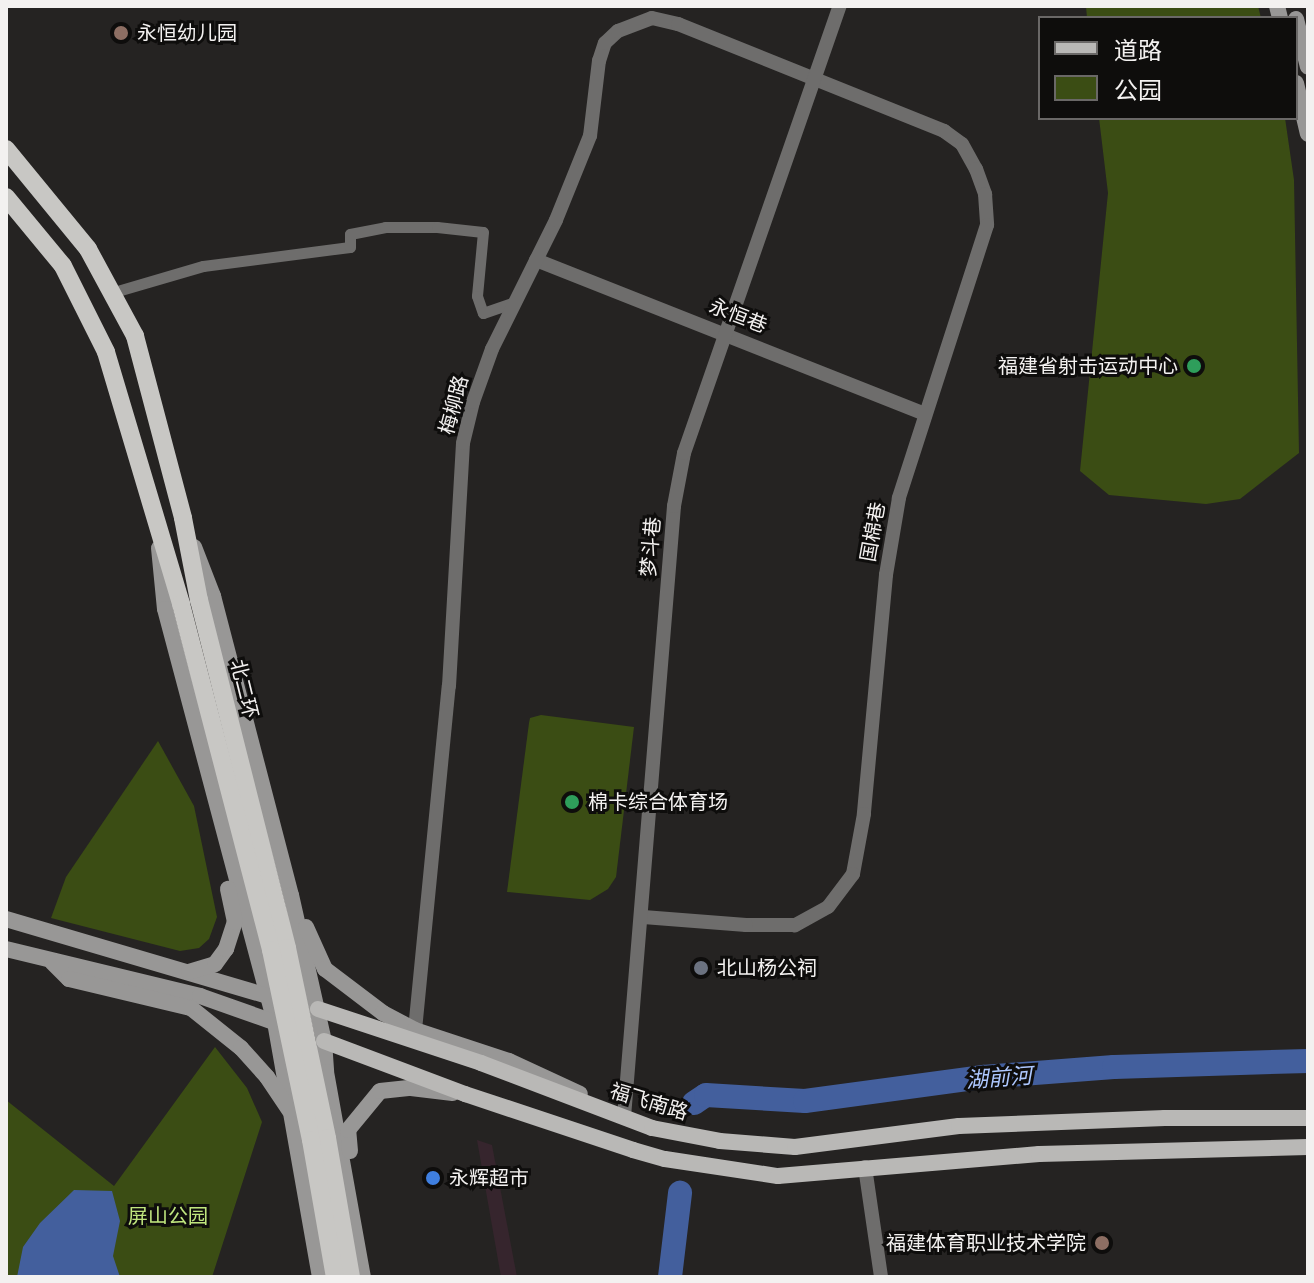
<!DOCTYPE html>
<html>
<head>
<meta charset="utf-8">
<style>
  body { margin:0 }
  #map { position:relative; width:1314px; height:1283px; overflow:hidden; background:#252322; font-family:"DM Sans","Noto Sans SC",sans-serif }
  div>[style] { position:absolute }
  .commercial>* { inset:0; background:#36252d }
  .green>* { inset:0; background:#3b4d14 }
  .water>* { inset:0; background:#435f9d }
  .river>* { height:24px; margin:-12px; padding:0 12px; transform-origin:12px; border-radius:12px; background:#435f9d }
  .minor>* { height:11px; margin:-5.5px; padding:0 5.5px; transform-origin:5.5px; border-radius:5.5px; background:#6e6d6c }
  .tertiary>* { height:14px; margin:-7px; padding:0 7px; transform-origin:7px; border-radius:7px; background:#6e6d6c }
  .secondary>* { height:16px; margin:-8px; padding:0 8px; transform-origin:8px; border-radius:8px; background:#989796 }
  .primary>* { height:16px; margin:-8px; padding:0 8px; transform-origin:8px; border-radius:8px; background:#b9b8b6 }
  .trunk>* { height:18px; margin:-9px; padding:0 9px; transform-origin:9px; border-radius:9px; background:#c8c7c4 }
  .trunk-bridge>* { height:18px; margin:-9px; padding:0 9px; transform-origin:9px; border-radius:9px; background:#c8c7c4 }
  .dots>* { width:22px; height:22px; translate:-50% -50%; box-sizing:border-box; border:4px solid #0e0d0c; border-radius:50% }
  span { translate:-50% -50%; white-space:nowrap; text-align:center; line-height:1.15; -webkit-text-stroke:6px #0e0d0c; paint-order:stroke }
  .poi-label { font-size:20px; color:#f3f1f0 }
  .left { translate:0 -50%; text-align:left }
  .right { translate:-100% -50%; text-align:right }
  .street-label { font-size:20px; color:#f3f1f0 }
  .park-label { font-size:20px; color:#bfe57e }
  .water-label { font-size:22px; color:#aec8ff; font-style:italic }
  .frame { position:absolute; inset:0; border:8px solid #f3f1f0; pointer-events:none }
  .legend { position:absolute; left:1038px; top:16px; width:260px; height:104px; box-sizing:border-box; background:#0e0d0c; border:2px solid #6a6867; margin:0; padding:10px 14px; list-style:none; font-size:24px; color:#f3f1f0 }
  .legend li { display:flex; align-items:center; gap:16px; height:40px }
  .legend b { width:40px; border:2px solid #6a6867 }
</style>
</head>
<body>
<div id="map">
  <div class="commercial">
    <div style="clip-path:polygon(477px 1140px,492px 1145px,517px 1277px,501px 1277px)"></div>
  </div>
  <div class="green">
    <div style="clip-path:polygon(1086px 6px,1258px 6px,1261px 18px,1087px 18px)"></div>
    <div style="clip-path:polygon(1099px 118px,1285px 118px,1294px 180px,1299px 453px,1240px 499px,1206px 504px,1109px 495px,1080px 471px,1108px 193px)"></div>
    <div style="clip-path:polygon(541px 715px,634px 727px,616px 877px,608px 889px,590px 900px,507px 892px,529px 723px,530px 718px)"></div>
    <div style="clip-path:polygon(158px 741px,194px 806px,217px 917px,209px 939px,199px 948px,180px 951px,51px 918px,66px 877px)"></div>
    <div style="clip-path:polygon(215px 1047px,247px 1088px,262px 1122px,212px 1277px,6px 1277px,6px 1100px,114px 1186px)"></div>
  </div>
  <div class="water">
    <div style="clip-path:polygon(74px 1190px,112px 1191px,120px 1221px,113px 1256px,120px 1277px,17px 1277px,23px 1247px,40px 1223px)"></div>
  </div>
  <div class="river">
    <div style="left:694px;top:1103px;width:14px;rotate:-34deg"></div>
    <div style="left:706px;top:1095px;width:99px;rotate:3.5deg"></div>
    <div style="left:805px;top:1101px;width:180px;rotate:-7.7deg"></div>
    <div style="left:983px;top:1077px;width:131px;rotate:-4.4deg"></div>
    <div style="left:1114px;top:1067px;width:194px;rotate:-1.8deg"></div>
    <div style="left:670px;top:1277px;width:85px;rotate:-83.2deg"></div>
  </div>
  <div class="minor">
    <div style="left:114px;top:292px;width:93px;rotate:-16.3deg"></div>
    <div style="left:203px;top:266px;width:148px;rotate:-7.4deg"></div>
    <div style="left:350px;top:247px;width:13px;rotate:-90deg"></div>
    <div style="left:350px;top:234px;width:36px;rotate:-11deg"></div>
    <div style="left:385px;top:227px;width:52px"></div>
    <div style="left:437px;top:227px;width:46px;rotate:6.2deg"></div>
    <div style="left:483px;top:232px;width:64px;rotate:95.4deg"></div>
    <div style="left:477px;top:296px;width:18px;rotate:71deg"></div>
    <div style="left:483px;top:313px;width:34px;rotate:-19deg"></div>
  </div>
  <div class="tertiary">
    <div style="left:536px;top:260px;width:417px;rotate:21.6deg"></div>
    <div style="left:415px;top:1030px;width:346px;rotate:-84.4deg"></div>
    <div style="left:449px;top:686px;width:243px;rotate:-86.7deg"></div>
    <div style="left:463px;top:443px;width:42px;rotate:-76.3deg"></div>
    <div style="left:473px;top:402px;width:56px;rotate:-70.3deg"></div>
    <div style="left:492px;top:349px;width:144px;rotate:-63.6deg"></div>
    <div style="left:556px;top:220px;width:91px;rotate:-68deg"></div>
    <div style="left:590px;top:136px;width:76px;rotate:-83.2deg"></div>
    <div style="left:599px;top:61px;width:19px;rotate:-72deg"></div>
    <div style="left:605px;top:43px;width:18px;rotate:-43deg"></div>
    <div style="left:618px;top:31px;width:36px;rotate:-21deg"></div>
    <div style="left:652px;top:18px;width:27px;rotate:13deg"></div>
    <div style="left:678px;top:24px;width:287px;rotate:21.9deg"></div>
    <div style="left:944px;top:131px;width:22px;rotate:36deg"></div>
    <div style="left:962px;top:144px;width:29px;rotate:61deg"></div>
    <div style="left:976px;top:169px;width:27px;rotate:70deg"></div>
    <div style="left:985px;top:194px;width:31px;rotate:86deg"></div>
    <div style="left:987px;top:225px;width:287px;rotate:107.9deg"></div>
    <div style="left:899px;top:498px;width:78px;rotate:99.6deg"></div>
    <div style="left:886px;top:575px;width:240px;rotate:95.3deg"></div>
    <div style="left:864px;top:814px;width:61px;rotate:100.4deg"></div>
    <div style="left:853px;top:874px;width:41px;rotate:127.1deg"></div>
    <div style="left:828px;top:907px;width:38px;rotate:151deg"></div>
    <div style="left:795px;top:925px;width:49px;rotate:180deg"></div>
    <div style="left:746px;top:925px;width:103px;rotate:-175.6deg"></div>
    <div style="left:624px;top:1117px;width:613px;rotate:-85.32deg"></div>
    <div style="left:674px;top:506px;width:54px;rotate:-79.3deg"></div>
    <div style="left:684px;top:453px;width:473px;rotate:-70.8deg"></div>
    <div style="left:865px;top:1167px;width:111px;rotate:81.7deg"></div>
  </div>
  <div class="secondary">
    <div style="left:1277px;top:6px;width:12px;rotate:76deg"></div>
    <div style="left:1296px;top:19px;width:49px;rotate:76deg"></div>
    <div style="left:1296px;top:83px;width:52px;rotate:76.8deg"></div>
    <div style="left:194px;top:547px;width:53px;rotate:68.8deg"></div>
    <div style="left:213px;top:596px;width:309px;rotate:75.4deg"></div>
    <div style="left:291px;top:895px;width:150px;rotate:77.3deg"></div>
    <div style="left:324px;top:1041px;width:31px;rotate:86deg"></div>
    <div style="left:326px;top:1072px;width:208px;rotate:79.8deg"></div>
    <div style="left:159px;top:548px;width:61px;rotate:84.4deg"></div>
    <div style="left:165px;top:609px;width:427px;rotate:75.1deg"></div>
    <div style="left:275px;top:1022px;width:259px;rotate:80deg"></div>
    <div style="left:6px;top:919px;width:283px;rotate:16.4deg"></div>
    <div style="left:306px;top:927px;width:46px;rotate:65.7deg"></div>
    <div style="left:325px;top:969px;width:73px;rotate:37.2deg"></div>
    <div style="left:383px;top:1013px;width:36px;rotate:28deg"></div>
    <div style="left:415px;top:1030px;width:99px;rotate:18.3deg"></div>
    <div style="left:509px;top:1061px;width:78px;rotate:24.9deg"></div>
    <div style="left:6px;top:949px;width:200px;rotate:13.6deg"></div>
    <div style="left:200px;top:996px;width:87px;rotate:19.5deg"></div>
    <div style="left:52px;top:962px;width:24px;rotate:45deg"></div>
    <div style="left:69px;top:979px;width:125px;rotate:13.4deg"></div>
    <div style="left:191px;top:1008px;width:64px;rotate:38.7deg"></div>
    <div style="left:241px;top:1048px;width:39px;rotate:48deg"></div>
    <div style="left:267px;top:1077px;width:40px;rotate:56deg"></div>
    <div style="left:189px;top:972px;width:27px;rotate:-17deg"></div>
    <div style="left:215px;top:964px;width:19px;rotate:-54deg"></div>
    <div style="left:226px;top:949px;width:28px;rotate:-72deg"></div>
    <div style="left:235px;top:922px;width:34px;rotate:-102deg"></div>
    <div style="left:350px;top:1151px;width:21px;rotate:-95deg"></div>
    <div style="left:348px;top:1130px;width:50px;rotate:-50.6deg"></div>
    <div style="left:380px;top:1091px;width:31px;rotate:-6deg"></div>
    <div style="left:411px;top:1088px;width:42px;rotate:6.8deg"></div>
  </div>
  <div class="primary">
    <div style="left:318px;top:1009px;width:172px;rotate:18.3deg"></div>
    <div style="left:481px;top:1063px;width:183px;rotate:20.8deg"></div>
    <div style="left:652px;top:1128px;width:69px;rotate:10.8deg"></div>
    <div style="left:720px;top:1141px;width:75px;rotate:4.6deg"></div>
    <div style="left:795px;top:1147px;width:165px;rotate:-7.3deg"></div>
    <div style="left:959px;top:1126px;width:206px;rotate:-2.2deg"></div>
    <div style="left:1165px;top:1118px;width:143px"></div>
    <div style="left:324px;top:1041px;width:151px;rotate:20.6deg"></div>
    <div style="left:465px;top:1094px;width:177px;rotate:18.4deg"></div>
    <div style="left:633px;top:1150px;width:33px;rotate:16deg"></div>
    <div style="left:665px;top:1159px;width:114px;rotate:8.6deg"></div>
    <div style="left:778px;top:1176px;width:262px;rotate:-4.8deg"></div>
    <div style="left:1039px;top:1154px;width:269px;rotate:-1.5deg"></div>
  </div>
  <div class="trunk">
    <div style="left:6px;top:149px;width:129px;rotate:50.6deg"></div>
    <div style="left:88px;top:249px;width:99px;rotate:61.6deg"></div>
    <div style="left:135px;top:336px;width:188px;rotate:75.2deg"></div>
    <div style="left:183px;top:518px;width:84px;rotate:79deg"></div>
    <div style="left:6px;top:197px;width:89px;rotate:50.4deg"></div>
    <div style="left:63px;top:266px;width:96px;rotate:63.4deg"></div>
    <div style="left:106px;top:352px;width:263px;rotate:73.4deg"></div>
  </div>
  <div class="trunk-bridge">
    <div style="left:199px;top:600px;width:359px;rotate:75.8deg"></div>
    <div style="left:287px;top:948px;width:194px;rotate:78.1deg"></div>
    <div style="left:327px;top:1138px;width:141px;rotate:80.2deg"></div>
    <div style="left:181px;top:604px;width:358px;rotate:75.4deg"></div>
    <div style="left:271px;top:950px;width:194px;rotate:78.1deg"></div>
    <div style="left:311px;top:1140px;width:139px;rotate:80.1deg"></div>
  </div>
  <div class="dots">
    <div style="left:121px;top:33px;background:#8d6e63"></div>
    <div style="left:1194px;top:366px;background:#2e9e5b"></div>
    <div style="left:572px;top:802px;background:#2e9e5b"></div>
    <div style="left:701px;top:968px;background:#6b7280"></div>
    <div style="left:433px;top:1178px;background:#3f7fe0"></div>
    <div style="left:1102px;top:1243px;background:#8d6e63"></div>
  </div>
  <div class="poi-label">
    <span class="left" style="left:137px;top:33px">永恒幼儿园</span>
    <span class="right" style="left:1178px;top:366px">福建省射击运动中心</span>
    <span class="left" style="left:588px;top:802px">棉卡综合体育场</span>
    <span class="left" style="left:717px;top:968px">北山杨公祠</span>
    <span class="left" style="left:449px;top:1178px">永辉超市</span>
    <span class="right" style="left:1086px;top:1243px">福建体育职业技术学院</span>
  </div>
  <div class="street-label">
    <span style="left:738px;top:316px;rotate:21deg">永恒巷</span>
    <span style="left:454px;top:405px;rotate:-75deg">梅柳路</span>
    <span style="left:873px;top:532px;rotate:-80deg">国棉巷</span>
    <span style="left:651px;top:547px;rotate:-85deg">梦斗巷</span>
    <span style="left:244px;top:689px;rotate:76deg">北二环</span>
    <span style="left:649px;top:1102px;rotate:17deg">福飞南路</span>
  </div>
  <div class="park-label">
    <span style="left:168px;top:1216px">屏山公园</span>
  </div>
  <div class="water-label">
    <span style="left:999px;top:1078px;rotate:-4deg">湖前河</span>
  </div>
  <div class="frame"></div>
  <ul class="legend">
  <li><b style="height:10px;background:#b9b8b6"></b>道路</li>
  <li><b style="height:22px;background:#3b4d14"></b>公园</li>
  </ul>
</div>
</body>
</html>
